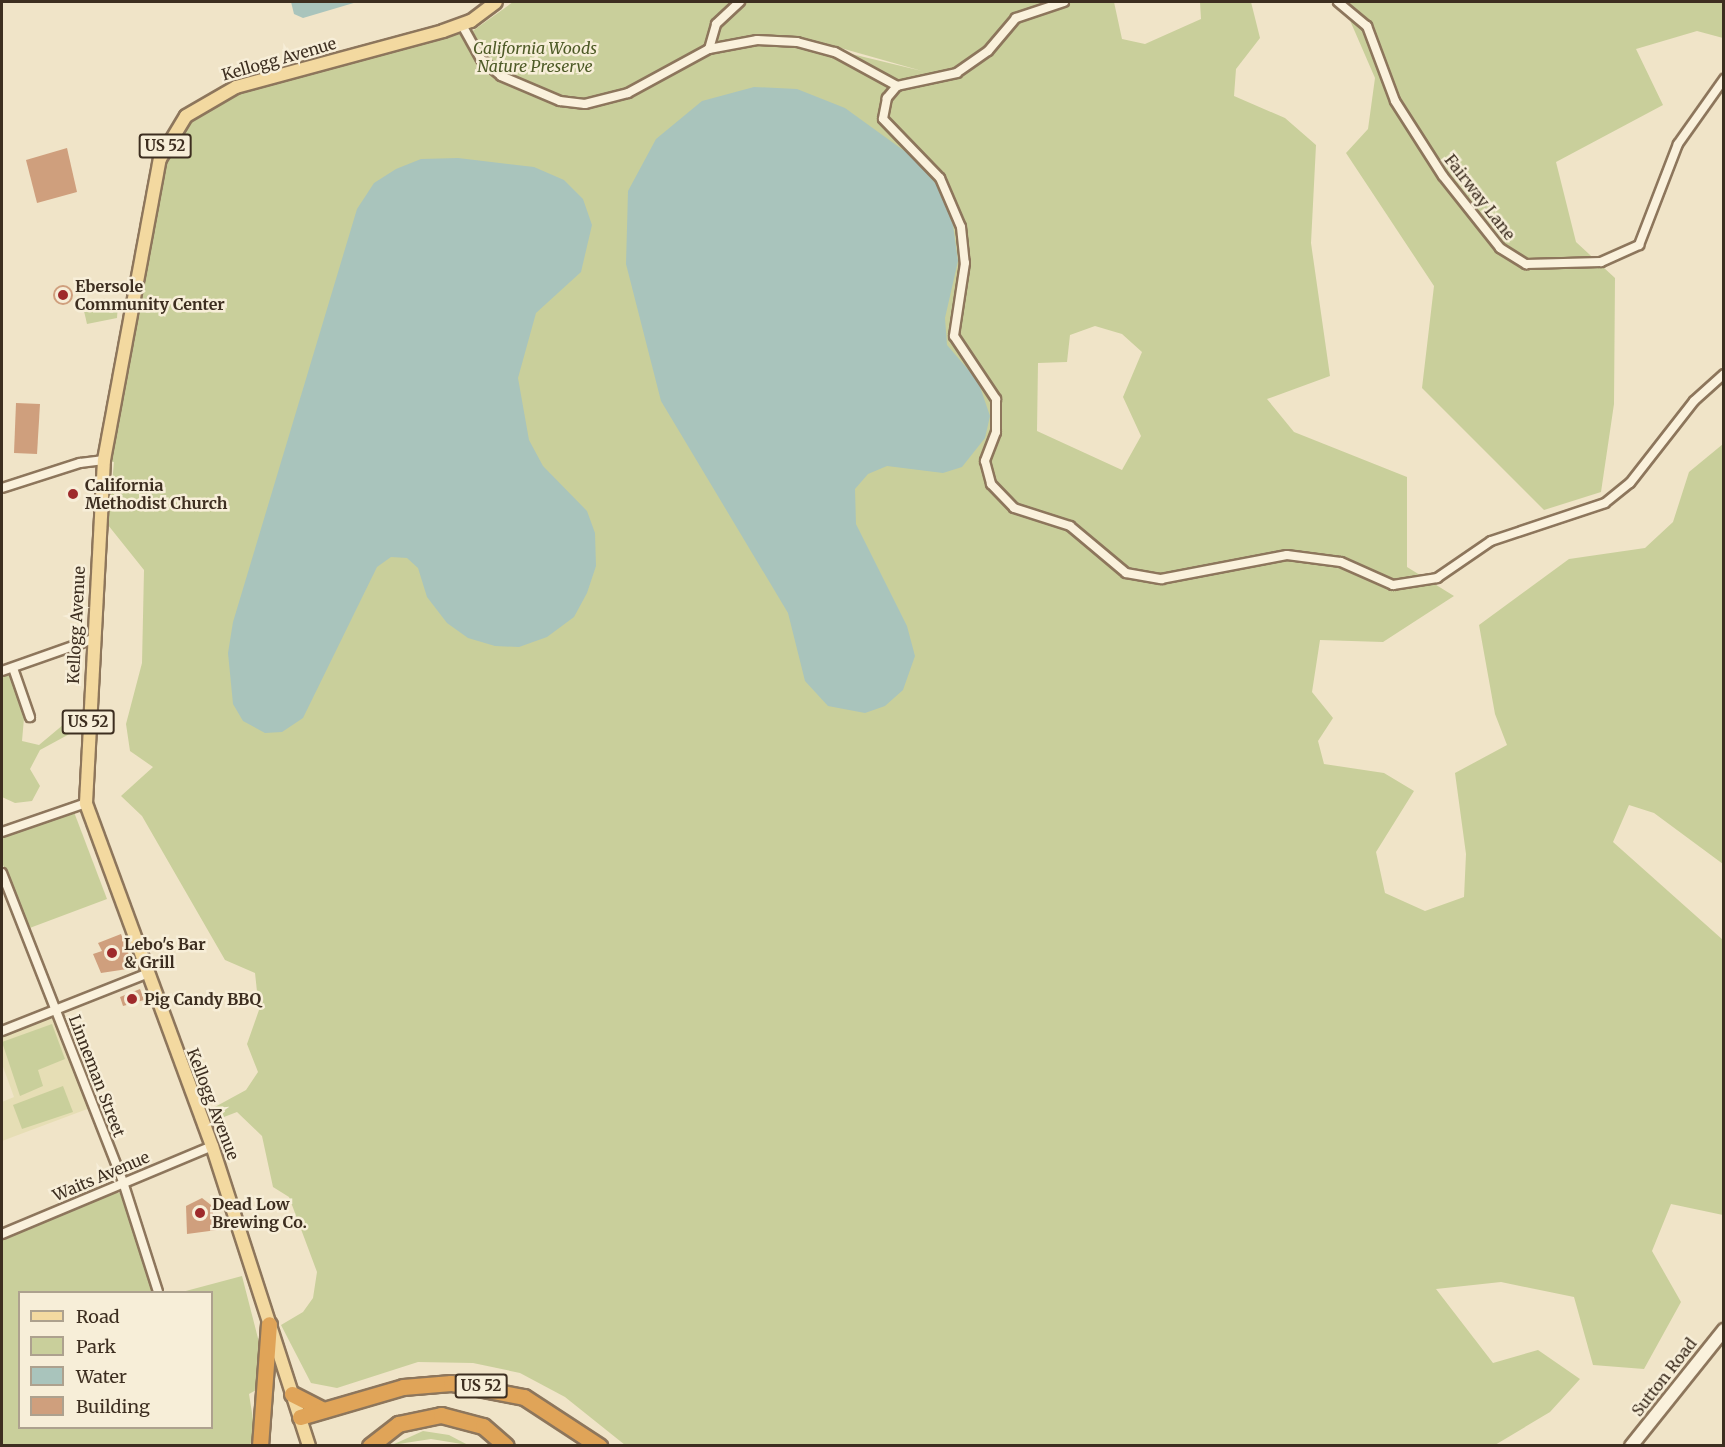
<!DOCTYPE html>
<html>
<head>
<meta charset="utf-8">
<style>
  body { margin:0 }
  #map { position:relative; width:1725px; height:1447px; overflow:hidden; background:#f0e4c8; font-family:Merriweather,serif }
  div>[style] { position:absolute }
  .farmland>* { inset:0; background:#e6deb5 }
  .green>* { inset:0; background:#c9cf9b }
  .water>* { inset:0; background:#a9c4bc }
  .building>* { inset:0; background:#cf9f7d }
  .round { border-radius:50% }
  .roads { filter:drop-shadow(2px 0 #8d765c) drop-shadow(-2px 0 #8d765c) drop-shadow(0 2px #8d765c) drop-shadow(0 -2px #8d765c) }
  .street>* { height:8px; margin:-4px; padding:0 4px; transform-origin:4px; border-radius:4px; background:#faf1dc }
  .secondary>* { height:12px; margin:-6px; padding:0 6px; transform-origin:6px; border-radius:6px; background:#faf1dc }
  .primary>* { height:12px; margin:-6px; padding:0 6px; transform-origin:6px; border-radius:6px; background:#f3d9a0 }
  .highway>* { height:15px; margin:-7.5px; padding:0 7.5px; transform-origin:7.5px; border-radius:7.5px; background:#e0a458 }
  .dots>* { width:16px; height:16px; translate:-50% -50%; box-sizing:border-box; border:3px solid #f7eed8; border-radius:50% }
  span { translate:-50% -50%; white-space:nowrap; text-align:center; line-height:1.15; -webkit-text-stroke:5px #f7eed8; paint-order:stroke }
  .shield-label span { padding:2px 4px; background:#f7eed8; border:2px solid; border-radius:4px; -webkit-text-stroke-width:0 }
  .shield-label { font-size:15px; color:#3d2e20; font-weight:700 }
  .park-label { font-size:16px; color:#4d5a26; font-style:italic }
  .street-label { font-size:16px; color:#3d2e20 }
  .poi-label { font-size:16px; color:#3d2e20; font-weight:700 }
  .left { translate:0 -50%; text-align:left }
  .frame { position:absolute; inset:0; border:3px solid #3d2e20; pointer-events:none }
  .legend { position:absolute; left:18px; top:1291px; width:195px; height:138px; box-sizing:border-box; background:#f7eed8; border:2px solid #ada18e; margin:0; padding:8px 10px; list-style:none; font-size:18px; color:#3d2e20 }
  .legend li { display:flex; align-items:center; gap:12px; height:30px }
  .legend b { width:30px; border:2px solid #ada18e }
</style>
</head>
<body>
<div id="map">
  <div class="farmland">
    <div style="clip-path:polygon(47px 1017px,56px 1020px,90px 1108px,2px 1141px,2px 1102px,14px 1097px,2px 1064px,2px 1035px)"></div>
  </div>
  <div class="green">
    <div style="clip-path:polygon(evenodd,513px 2px,1114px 2px,1122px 39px,1145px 44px,1201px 19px,1200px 2px,1251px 2px,1260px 38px,1236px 69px,1234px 96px,1285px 118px,1316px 145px,1311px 243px,1330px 376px,1267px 399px,1294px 432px,1407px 477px,1407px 567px,1454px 596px,1383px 642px,1320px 640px,1312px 692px,1333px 718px,1318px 741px,1324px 764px,1384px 773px,1414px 791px,1376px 852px,1385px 893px,1425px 911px,1464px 897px,1466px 854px,1455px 773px,1507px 745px,1495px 714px,1479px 625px,1569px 559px,1645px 548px,1673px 522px,1689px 472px,1723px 444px,1723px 864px,1654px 813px,1629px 805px,1613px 842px,1723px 940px,1723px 1215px,1671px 1204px,1652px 1251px,1681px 1302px,1644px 1369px,1593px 1365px,1574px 1297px,1501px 1282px,1436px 1289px,1493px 1363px,1538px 1350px,1580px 1379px,1550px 1412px,1495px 1445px,625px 1445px,565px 1397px,520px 1373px,473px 1363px,418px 1362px,337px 1388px,311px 1383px,281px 1325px,303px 1312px,313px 1298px,317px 1272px,289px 1197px,273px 1187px,262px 1136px,237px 1112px,216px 1120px,213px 1108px,246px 1090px,258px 1072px,247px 1044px,259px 1010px,255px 973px,225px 960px,142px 816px,121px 796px,153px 767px,130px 751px,126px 724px,142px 663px,144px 570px,108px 525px,114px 462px,104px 460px,164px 148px,208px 99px,462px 25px,467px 35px,513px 2px,816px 41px,922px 71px,806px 43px,816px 41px,513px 2px,1095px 326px,1122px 334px,1142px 352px,1123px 397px,1141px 436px,1122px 470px,1037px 431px,1038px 363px,1067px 362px,1070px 335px,1095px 326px)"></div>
    <div style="clip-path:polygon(1342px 2px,1723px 2px,1723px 38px,1697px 31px,1636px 49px,1663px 105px,1556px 162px,1576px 242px,1615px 278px,1614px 404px,1601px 492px,1544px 510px,1422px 388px,1434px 286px,1346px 153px,1368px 129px,1375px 78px)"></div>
    <div style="clip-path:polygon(118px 304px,117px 318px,87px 324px,84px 311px)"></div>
    <div style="clip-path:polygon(12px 672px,24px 718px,22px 741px,39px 745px,76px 714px,75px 731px,40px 750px,30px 769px,40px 786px,32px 801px,15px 803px,2px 797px,2px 675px)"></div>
    <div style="clip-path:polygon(74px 812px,107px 899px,27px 929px,2px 862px,2px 837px)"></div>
    <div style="clip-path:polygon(52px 1024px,65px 1059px,38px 1070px,43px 1086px,20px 1096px,2px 1042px)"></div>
    <div style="clip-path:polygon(63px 1086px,73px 1112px,22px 1129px,13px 1105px)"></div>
    <div style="clip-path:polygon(113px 1193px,120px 1193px,153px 1292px,20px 1292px,20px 1428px,212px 1428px,212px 1292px,182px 1292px,242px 1276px,261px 1350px,263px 1386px,249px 1394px,255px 1432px,250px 1445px,2px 1446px,2px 1239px)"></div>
    <div style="clip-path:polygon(423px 1431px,449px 1435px,468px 1445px,431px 1439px,392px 1445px)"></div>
  </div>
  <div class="water">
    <div style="clip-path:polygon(291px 2px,357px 2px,303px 18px,294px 14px)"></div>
    <div style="clip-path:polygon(754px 87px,797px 89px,845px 108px,910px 155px,939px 187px,953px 225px,958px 261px,945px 318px,947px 345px,978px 381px,990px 416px,985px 438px,962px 467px,943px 473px,887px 466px,868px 474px,855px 489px,856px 524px,907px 626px,915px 656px,903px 690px,885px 706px,865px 713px,828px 706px,805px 681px,788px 613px,661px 401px,626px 264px,628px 191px,656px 139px,702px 101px)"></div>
    <div style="clip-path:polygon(458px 158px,534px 167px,564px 180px,583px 199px,592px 225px,581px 272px,536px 313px,518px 378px,529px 440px,543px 466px,587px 511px,595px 533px,596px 566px,587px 593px,574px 617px,547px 637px,519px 647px,495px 646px,468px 638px,447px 623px,427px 597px,418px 568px,407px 558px,391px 557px,377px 567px,303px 718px,282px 732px,265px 733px,243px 721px,233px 704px,228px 653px,233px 622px,357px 209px,374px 183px,396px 169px,421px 159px)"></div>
  </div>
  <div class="building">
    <div style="clip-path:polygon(67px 148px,77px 192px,37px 203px,26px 160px)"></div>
    <div class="round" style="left:53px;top:285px;width:20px;height:20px"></div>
    <div style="clip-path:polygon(16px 403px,40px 404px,37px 454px,14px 453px)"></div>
    <div style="clip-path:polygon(121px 934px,134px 968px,101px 973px,93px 954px,102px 951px,98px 943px)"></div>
    <div style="clip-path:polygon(140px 989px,144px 1000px,123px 1006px,120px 997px)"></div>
    <div style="clip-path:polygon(202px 1198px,211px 1205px,217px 1230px,187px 1234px,186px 1206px)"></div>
  </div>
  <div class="roads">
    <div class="street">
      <div style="left:1064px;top:2px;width:51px;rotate:161.6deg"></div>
      <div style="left:1016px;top:18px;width:43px;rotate:130.3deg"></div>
      <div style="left:988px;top:51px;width:38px;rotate:145deg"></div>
      <div style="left:957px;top:73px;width:61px;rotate:167.8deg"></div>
      <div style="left:897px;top:86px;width:16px;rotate:130deg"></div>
      <div style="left:887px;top:98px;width:21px;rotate:101deg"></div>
      <div style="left:883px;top:119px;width:82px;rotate:46deg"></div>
      <div style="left:940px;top:178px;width:53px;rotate:66.8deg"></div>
      <div style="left:961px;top:227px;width:36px;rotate:84deg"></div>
      <div style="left:965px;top:263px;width:74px;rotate:98.6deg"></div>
      <div style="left:954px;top:336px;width:76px;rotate:56.3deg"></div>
      <div style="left:996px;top:399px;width:33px;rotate:90deg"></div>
      <div style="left:996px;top:432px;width:31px;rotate:111deg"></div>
      <div style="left:985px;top:461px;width:24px;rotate:75deg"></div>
      <div style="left:991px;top:484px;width:33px;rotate:46deg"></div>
      <div style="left:1014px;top:508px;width:59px;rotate:17.8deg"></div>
      <div style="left:1070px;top:526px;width:73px;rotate:40deg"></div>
      <div style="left:1126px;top:573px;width:36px;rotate:10deg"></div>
      <div style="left:1161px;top:579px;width:128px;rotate:-10.8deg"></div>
      <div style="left:1287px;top:555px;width:54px;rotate:7.4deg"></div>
      <div style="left:1341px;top:562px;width:57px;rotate:23.9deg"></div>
      <div style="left:1393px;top:585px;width:45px;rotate:-9deg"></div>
      <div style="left:1437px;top:578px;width:65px;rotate:-34.4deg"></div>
      <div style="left:1491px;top:541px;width:120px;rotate:-18.4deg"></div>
      <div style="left:1605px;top:503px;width:32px;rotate:-39deg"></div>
      <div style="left:1630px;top:483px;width:104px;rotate:-52deg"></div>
      <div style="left:1694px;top:401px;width:40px;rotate:-42deg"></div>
      <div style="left:1338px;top:2px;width:38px;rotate:40deg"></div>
      <div style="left:1367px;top:26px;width:80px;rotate:69.5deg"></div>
      <div style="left:1395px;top:101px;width:89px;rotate:57.4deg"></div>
      <div style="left:1443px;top:176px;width:92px;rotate:51.6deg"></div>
      <div style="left:1500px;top:248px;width:31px;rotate:32deg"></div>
      <div style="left:1526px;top:264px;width:75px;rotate:-1.5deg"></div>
      <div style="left:1601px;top:262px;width:42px;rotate:-24.1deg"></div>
      <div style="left:1639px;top:245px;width:108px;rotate:-68.9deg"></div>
      <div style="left:1678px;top:144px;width:80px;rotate:-54.7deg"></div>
      <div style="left:462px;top:25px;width:39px;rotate:61deg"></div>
      <div style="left:481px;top:59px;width:26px;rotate:40deg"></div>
      <div style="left:501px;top:76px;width:64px;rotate:23deg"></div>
      <div style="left:560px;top:101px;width:25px;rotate:7deg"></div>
      <div style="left:585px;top:104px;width:44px;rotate:-14.3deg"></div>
      <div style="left:628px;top:93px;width:92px;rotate:-28.5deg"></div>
      <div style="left:709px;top:49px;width:26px;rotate:-74deg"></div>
      <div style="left:716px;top:24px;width:33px;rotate:-43deg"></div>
      <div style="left:709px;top:49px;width:49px;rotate:-10.6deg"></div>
      <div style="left:757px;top:40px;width:40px;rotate:2.9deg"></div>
      <div style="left:797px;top:42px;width:39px;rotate:15deg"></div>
      <div style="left:835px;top:52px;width:71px;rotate:28.7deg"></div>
      <div style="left:2px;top:488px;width:82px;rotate:-17.8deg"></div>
      <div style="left:80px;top:463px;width:24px;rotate:-7deg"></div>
      <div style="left:13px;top:668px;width:52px;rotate:70.9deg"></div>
      <div style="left:2px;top:671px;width:96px;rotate:-19.4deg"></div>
      <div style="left:2px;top:832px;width:89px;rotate:-19deg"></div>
      <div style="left:2px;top:873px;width:332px;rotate:68.6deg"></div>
      <div style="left:123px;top:1182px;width:115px;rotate:72.3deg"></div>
      <div style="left:2px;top:1031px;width:155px;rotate:-21.6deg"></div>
      <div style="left:2px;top:1234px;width:228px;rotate:-22.7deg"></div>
    </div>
    <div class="secondary">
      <div style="left:1631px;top:1446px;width:149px;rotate:-51.3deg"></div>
    </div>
    <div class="primary">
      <div style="left:309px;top:1446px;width:315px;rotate:-107.9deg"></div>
      <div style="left:212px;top:1146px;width:365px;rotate:-110.2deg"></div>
      <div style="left:86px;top:803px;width:343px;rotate:-87deg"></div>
      <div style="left:104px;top:460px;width:306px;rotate:-79.5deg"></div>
      <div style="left:160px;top:159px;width:50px;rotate:-58.8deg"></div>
      <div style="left:186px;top:116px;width:58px;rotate:-30.1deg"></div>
      <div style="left:236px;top:87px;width:214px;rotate:-15.1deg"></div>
      <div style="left:443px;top:31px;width:30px;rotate:-20deg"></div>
      <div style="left:471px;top:21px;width:31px;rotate:-37deg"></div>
    </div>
    <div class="highway">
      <div style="left:292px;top:1394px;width:35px;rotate:27deg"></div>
      <div style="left:300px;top:1417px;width:107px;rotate:-16.2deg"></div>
      <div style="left:403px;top:1387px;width:48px;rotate:-4.8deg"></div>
      <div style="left:451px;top:1383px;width:74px;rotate:10.9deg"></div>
      <div style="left:524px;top:1397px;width:90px;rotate:33.2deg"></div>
      <div style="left:260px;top:1446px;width:122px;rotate:-85.8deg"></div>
      <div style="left:370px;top:1446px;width:36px;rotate:-38deg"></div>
      <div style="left:398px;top:1424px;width:44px;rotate:-11.8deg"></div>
      <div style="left:441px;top:1415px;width:43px;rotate:14.7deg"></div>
      <div style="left:483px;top:1426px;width:30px;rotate:41deg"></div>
    </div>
  </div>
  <div class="dots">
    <div style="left:63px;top:295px;background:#9e2a2b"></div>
    <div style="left:73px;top:494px;background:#9e2a2b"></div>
    <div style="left:112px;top:953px;background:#9e2a2b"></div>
    <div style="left:132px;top:999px;background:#9e2a2b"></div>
    <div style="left:200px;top:1213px;background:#9e2a2b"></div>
  </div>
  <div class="shield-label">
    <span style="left:165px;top:146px">US 52</span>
    <span style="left:88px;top:722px">US 52</span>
    <span style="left:481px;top:1386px">US 52</span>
  </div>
  <div class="park-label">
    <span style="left:535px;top:57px">California Woods<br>Nature Preserve</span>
  </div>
  <div class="street-label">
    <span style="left:279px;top:59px;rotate:-16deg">Kellogg Avenue</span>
    <span style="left:1480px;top:197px;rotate:52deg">Fairway Lane</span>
    <span style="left:76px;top:625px;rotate:-87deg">Kellogg Avenue</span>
    <span style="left:97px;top:1076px;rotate:69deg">Linneman Street</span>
    <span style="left:213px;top:1104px;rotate:69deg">Kellogg Avenue</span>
    <span style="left:101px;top:1176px;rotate:-23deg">Waits Avenue</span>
    <span style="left:1664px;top:1377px;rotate:-52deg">Sutton Road</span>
  </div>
  <div class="poi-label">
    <span class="left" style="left:75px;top:295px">Ebersole<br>Community Center</span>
    <span class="left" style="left:85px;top:494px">California<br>Methodist Church</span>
    <span class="left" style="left:124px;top:953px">Lebo's Bar<br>&amp; Grill</span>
    <span class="left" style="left:144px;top:999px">Pig Candy BBQ</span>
    <span class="left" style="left:212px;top:1213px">Dead Low<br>Brewing Co.</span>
  </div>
  <div class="frame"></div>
  <ul class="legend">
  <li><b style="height:8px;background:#f3d9a0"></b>Road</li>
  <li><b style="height:16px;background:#c9cf9b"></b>Park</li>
  <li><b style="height:16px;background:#a9c4bc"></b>Water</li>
  <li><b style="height:16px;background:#cf9f7d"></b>Building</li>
  </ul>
</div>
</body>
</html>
